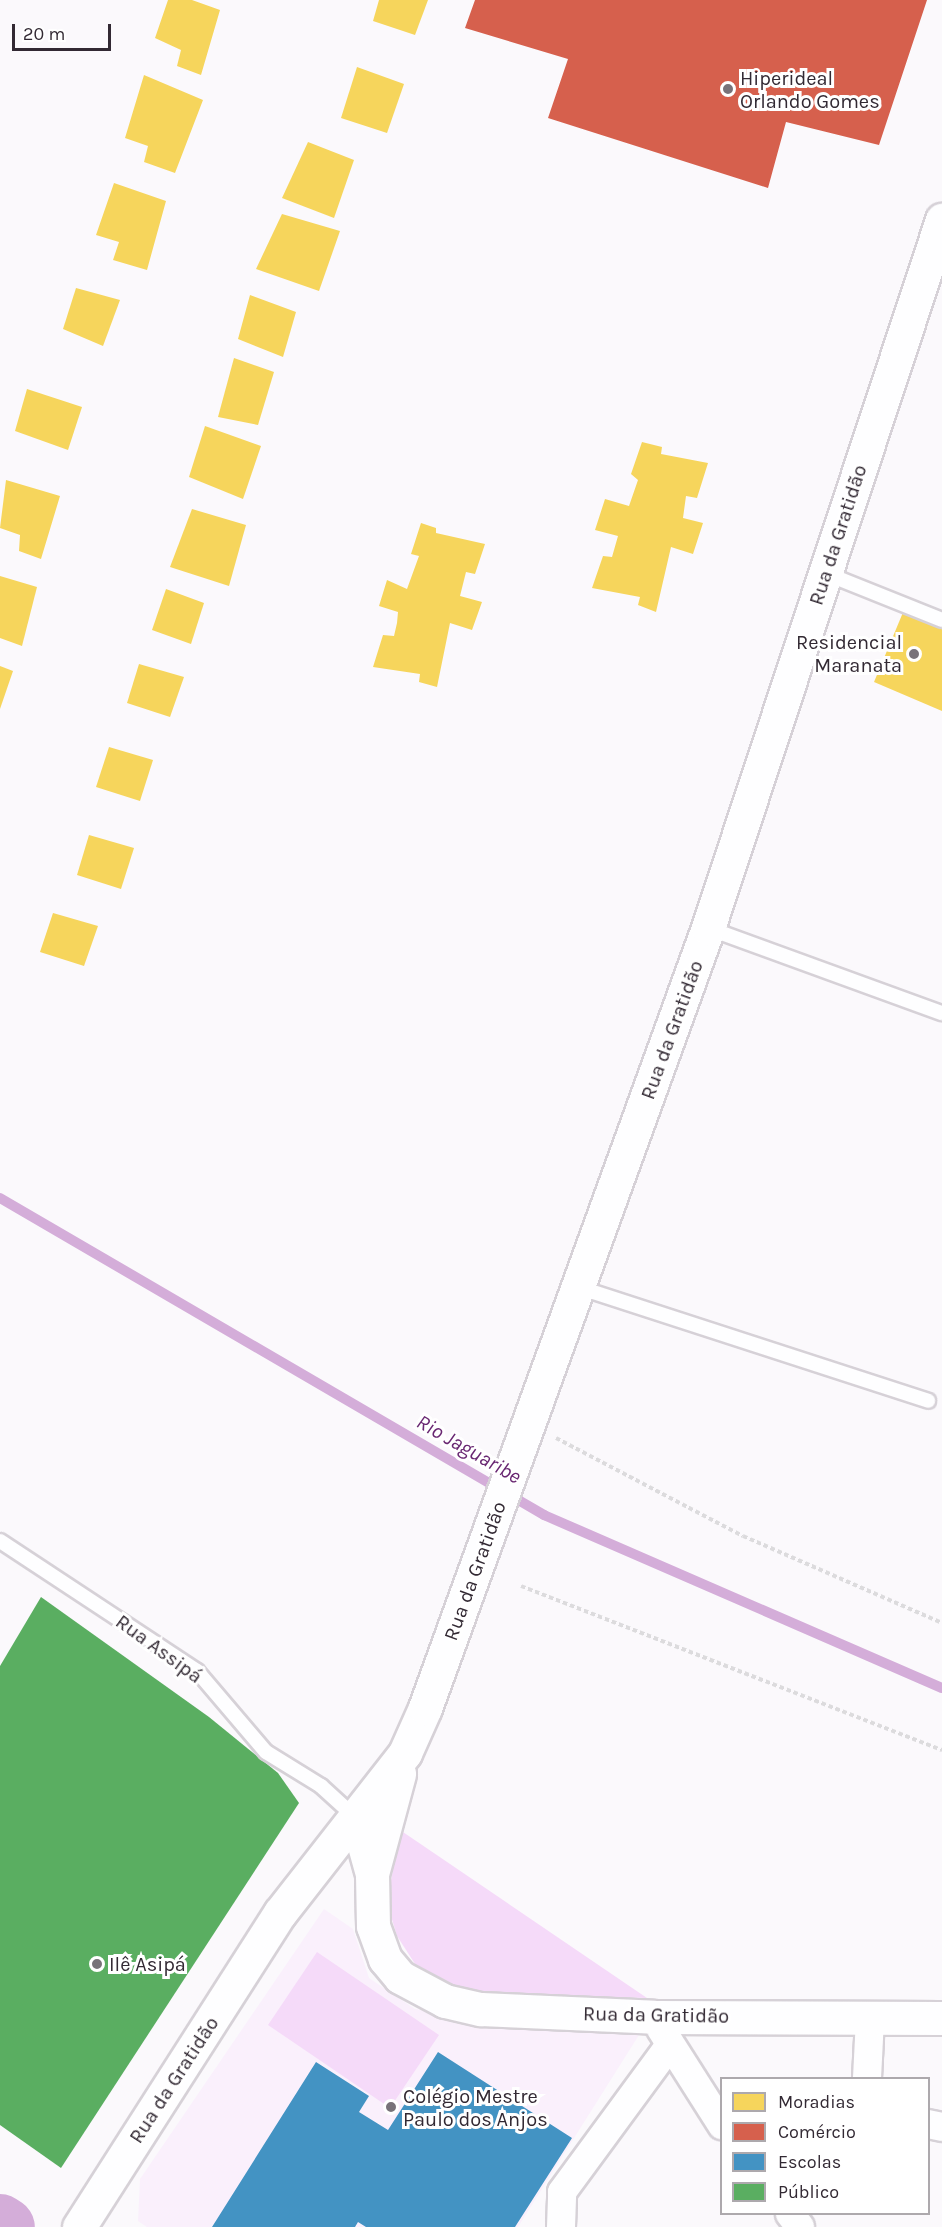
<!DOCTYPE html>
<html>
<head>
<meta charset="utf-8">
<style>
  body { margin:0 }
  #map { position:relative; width:942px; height:2227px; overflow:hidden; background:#fbf9fc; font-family:Karla,sans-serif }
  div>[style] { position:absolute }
  .built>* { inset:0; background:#faf0fc }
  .green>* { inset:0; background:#f5daf9 }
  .homes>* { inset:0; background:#f6d55c }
  .shops>* { inset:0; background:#d6604d }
  .schools>* { inset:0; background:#4393c3 }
  .public>* { inset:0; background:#5aae61 }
  .stream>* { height:10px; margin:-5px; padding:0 5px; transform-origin:5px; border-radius:5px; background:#d4add9 }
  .river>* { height:58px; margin:-29px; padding:0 29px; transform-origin:29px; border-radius:29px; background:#d4add9 }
  .path>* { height:4px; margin-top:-2px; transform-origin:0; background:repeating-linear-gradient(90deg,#dcdbdd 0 4.5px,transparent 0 7.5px) }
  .roads { filter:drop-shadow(2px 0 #d6d1d7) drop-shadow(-2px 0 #d6d1d7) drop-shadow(0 2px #d6d1d7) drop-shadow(0 -2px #d6d1d7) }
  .service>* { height:14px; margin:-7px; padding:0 7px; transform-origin:7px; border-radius:7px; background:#fefeff }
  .minor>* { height:28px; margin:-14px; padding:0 14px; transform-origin:14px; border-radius:14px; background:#fefeff }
  .tertiary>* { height:33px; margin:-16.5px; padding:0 16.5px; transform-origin:16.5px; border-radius:16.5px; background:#fefeff }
  .secondary>* { height:33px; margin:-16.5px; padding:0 16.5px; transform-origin:16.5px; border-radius:16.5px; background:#fefeff }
  .dots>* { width:16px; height:16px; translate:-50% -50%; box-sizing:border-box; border:3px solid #fff; border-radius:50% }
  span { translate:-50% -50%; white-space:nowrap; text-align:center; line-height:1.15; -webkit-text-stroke:6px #fff; paint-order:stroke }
  .poi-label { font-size:20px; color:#322933 }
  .left { translate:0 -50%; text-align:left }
  .right { translate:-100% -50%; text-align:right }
  .street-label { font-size:20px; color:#322933 }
  .water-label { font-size:21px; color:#692772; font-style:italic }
  .legend { position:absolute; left:720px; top:2077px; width:210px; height:138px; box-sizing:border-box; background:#fff; border:2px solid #ada9ad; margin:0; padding:8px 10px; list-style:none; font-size:18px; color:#322933 }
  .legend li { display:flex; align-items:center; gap:12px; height:30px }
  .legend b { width:30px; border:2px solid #ada9ad }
  .scale { position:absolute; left:12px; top:24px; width:99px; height:27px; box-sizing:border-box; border:3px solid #322933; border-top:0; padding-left:8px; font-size:18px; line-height:21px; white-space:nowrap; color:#322933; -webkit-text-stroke:4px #fff; paint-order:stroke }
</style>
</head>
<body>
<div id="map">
  <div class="built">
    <div style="clip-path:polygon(324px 1909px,353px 1929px,369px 1978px,415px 2009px,639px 2035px,518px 2227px,147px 2227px,138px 2221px,140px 2179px)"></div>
  </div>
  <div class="green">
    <div style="clip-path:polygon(400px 1830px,647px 1998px,495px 1995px,449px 1988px,417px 1967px,397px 1936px,387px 1903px)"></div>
    <div style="clip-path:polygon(317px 1952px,439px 2035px,390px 2108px,268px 2025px)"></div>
  </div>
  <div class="homes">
    <div style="clip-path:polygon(168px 0,192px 0,220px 10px,201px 75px,177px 66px,181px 50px,155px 38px)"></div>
    <div style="clip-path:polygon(379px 0,428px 0,415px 35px,373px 21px)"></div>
    <div style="clip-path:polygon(357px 67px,404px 84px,387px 133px,341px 118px)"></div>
    <div style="clip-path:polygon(144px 75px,203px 100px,175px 173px,144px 162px,148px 146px,125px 138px)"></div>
    <div style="clip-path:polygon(308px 142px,354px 160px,334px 218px,282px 198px)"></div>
    <div style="clip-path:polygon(114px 183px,166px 201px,147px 270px,113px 260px,119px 242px,96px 235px)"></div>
    <div style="clip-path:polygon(282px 214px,340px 231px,319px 291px,256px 269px)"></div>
    <div style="clip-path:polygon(76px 288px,120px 300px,103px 346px,63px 329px)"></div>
    <div style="clip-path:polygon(250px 295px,296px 312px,283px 357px,238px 339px)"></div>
    <div style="clip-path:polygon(234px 358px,274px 372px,258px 425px,218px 417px)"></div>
    <div style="clip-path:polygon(27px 389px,82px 407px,68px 450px,15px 431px)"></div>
    <div style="clip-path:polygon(205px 426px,261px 446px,243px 499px,189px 477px)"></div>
    <div style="clip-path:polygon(642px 442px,662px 447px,661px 454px,708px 463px,697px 498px,686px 496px,683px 518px,703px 523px,693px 554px,671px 547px,656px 612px,638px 605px,640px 597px,592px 588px,603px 556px,612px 557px,618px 536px,595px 530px,605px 499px,629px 506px,638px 480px,631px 474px)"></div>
    <div style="clip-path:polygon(6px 480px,60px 496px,41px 559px,19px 551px,20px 535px,0 528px)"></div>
    <div style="clip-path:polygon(192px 509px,246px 525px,229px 586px,170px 567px)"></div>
    <div style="clip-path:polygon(421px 523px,436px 528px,436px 533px,485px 544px,475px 574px,466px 572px,460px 596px,482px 602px,472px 630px,450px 623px,437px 687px,419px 682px,420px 674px,373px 667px,383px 635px,394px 636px,397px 623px,398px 612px,379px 606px,387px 580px,407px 589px,419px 556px,411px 554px)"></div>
    <div style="clip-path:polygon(0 576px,37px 587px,22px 646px,0 638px)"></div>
    <div style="clip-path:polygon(166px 589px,204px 603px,191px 644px,152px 630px)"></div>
    <div style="clip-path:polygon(904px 610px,942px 626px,942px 711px,874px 682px)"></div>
    <div style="clip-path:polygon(139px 664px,184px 677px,170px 717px,127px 703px)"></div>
    <div style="clip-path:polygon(0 666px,13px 671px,0 709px)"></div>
    <div style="clip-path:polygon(109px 747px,153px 760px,140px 801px,96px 787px)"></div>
    <div style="clip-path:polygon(89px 835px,134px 848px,121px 889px,77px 875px)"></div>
    <div style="clip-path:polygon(53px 913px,98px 926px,84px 966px,40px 952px)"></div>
  </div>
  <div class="shops">
    <div style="clip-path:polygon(475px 0,927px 0,879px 145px,786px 122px,768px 188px,548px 118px,568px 59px,465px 28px)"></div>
  </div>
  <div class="schools">
    <div style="clip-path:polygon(438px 2052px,572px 2138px,515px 2227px,366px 2227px,358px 2222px,355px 2227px,212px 2227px,316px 2062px,369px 2096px,359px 2112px,388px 2130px)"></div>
  </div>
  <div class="public">
    <div style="clip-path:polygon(41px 1597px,209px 1717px,278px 1773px,299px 1803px,61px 2168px,0 2125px,0 1666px)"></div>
  </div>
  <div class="stream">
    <div style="left:0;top:1198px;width:630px;rotate:30.23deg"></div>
    <div style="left:544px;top:1515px;width:434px;rotate:23.5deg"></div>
  </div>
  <div class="river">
    <div style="left:0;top:2223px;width:7px;rotate:34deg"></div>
  </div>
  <div class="path">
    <div style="left:556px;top:1438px;width:211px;rotate:27.7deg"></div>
    <div style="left:743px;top:1536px;width:217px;rotate:23.6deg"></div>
    <div style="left:521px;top:1586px;width:452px;rotate:21.3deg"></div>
  </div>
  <div class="roads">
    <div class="service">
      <div style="left:825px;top:573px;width:126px;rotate:21.9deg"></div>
      <div style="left:708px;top:928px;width:249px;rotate:20deg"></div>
      <div style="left:581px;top:1288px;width:365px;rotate:18deg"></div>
      <div style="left:0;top:1541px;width:236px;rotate:33.4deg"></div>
      <div style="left:197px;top:1671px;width:106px;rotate:49.6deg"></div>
      <div style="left:266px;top:1752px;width:65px;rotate:31.7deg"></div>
      <div style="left:321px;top:1786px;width:47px;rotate:42.4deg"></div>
    </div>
    <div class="minor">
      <div style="left:661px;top:2029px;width:114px;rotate:57.6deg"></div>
      <div style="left:867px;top:2078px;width:59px;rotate:-87.1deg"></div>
      <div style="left:928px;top:2124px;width:14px;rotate:12deg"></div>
      <div style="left:790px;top:2214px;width:16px;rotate:52deg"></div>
      <div style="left:561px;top:2227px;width:35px;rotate:-88deg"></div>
      <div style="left:562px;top:2192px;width:182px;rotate:-53.7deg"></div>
    </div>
    <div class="tertiary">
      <div style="left:357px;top:1820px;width:56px;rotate:74.5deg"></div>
      <div style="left:372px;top:1874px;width:52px;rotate:88.9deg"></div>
      <div style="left:373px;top:1926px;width:35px;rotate:70deg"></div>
      <div style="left:385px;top:1959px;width:23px;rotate:50deg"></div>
      <div style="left:400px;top:1977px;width:51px;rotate:28.1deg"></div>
      <div style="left:445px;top:2001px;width:37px;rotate:13deg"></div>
      <div style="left:481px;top:2009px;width:173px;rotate:2.6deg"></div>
      <div style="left:654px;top:2017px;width:288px;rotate:0.2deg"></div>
    </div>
    <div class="secondary">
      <div style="left:372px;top:1874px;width:104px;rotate:-74.9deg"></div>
      <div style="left:79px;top:2227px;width:373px;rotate:-57.4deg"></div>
      <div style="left:280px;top:1913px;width:203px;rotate:-52deg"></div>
      <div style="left:405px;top:1753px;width:49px;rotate:-66deg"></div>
      <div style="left:425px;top:1708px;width:830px;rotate:-70.06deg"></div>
      <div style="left:708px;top:928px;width:746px;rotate:-71.71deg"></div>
    </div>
  </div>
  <div class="dots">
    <div style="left:728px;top:89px;background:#787279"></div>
    <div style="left:914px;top:654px;background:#787279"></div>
    <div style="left:97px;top:1964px;background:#787279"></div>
    <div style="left:391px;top:2107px;background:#787279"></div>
  </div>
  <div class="poi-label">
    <span class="left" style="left:740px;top:90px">Hiperideal<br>Orlando Gomes</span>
    <span class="right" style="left:902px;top:654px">Residencial<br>Maranata</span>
    <span class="left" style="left:109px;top:1964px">Ilê Asipá</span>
    <span class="left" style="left:403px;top:2108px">Colégio Mestre<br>Paulo dos Anjos</span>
  </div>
  <div class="street-label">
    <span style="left:838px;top:535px;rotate:-72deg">Rua da Gratidão</span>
    <span style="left:672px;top:1030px;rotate:-70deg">Rua da Gratidão</span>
    <span style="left:475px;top:1571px;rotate:-70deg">Rua da Gratidão</span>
    <span style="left:159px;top:1649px;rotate:36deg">Rua Assipá</span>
    <span style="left:656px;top:2015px;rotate:1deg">Rua da Gratidão</span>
    <span style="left:174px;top:2080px;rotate:-57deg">Rua da Gratidão</span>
  </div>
  <div class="water-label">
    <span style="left:469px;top:1449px;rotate:30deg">Rio Jaguaribe</span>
  </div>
  <ul class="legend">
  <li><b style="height:16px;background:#f6d55c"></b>Moradias</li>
  <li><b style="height:16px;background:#d6604d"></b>Comércio</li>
  <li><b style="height:16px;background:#4393c3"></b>Escolas</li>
  <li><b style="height:16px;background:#5aae61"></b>Público</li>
  </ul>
  <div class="scale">20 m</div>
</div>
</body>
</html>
